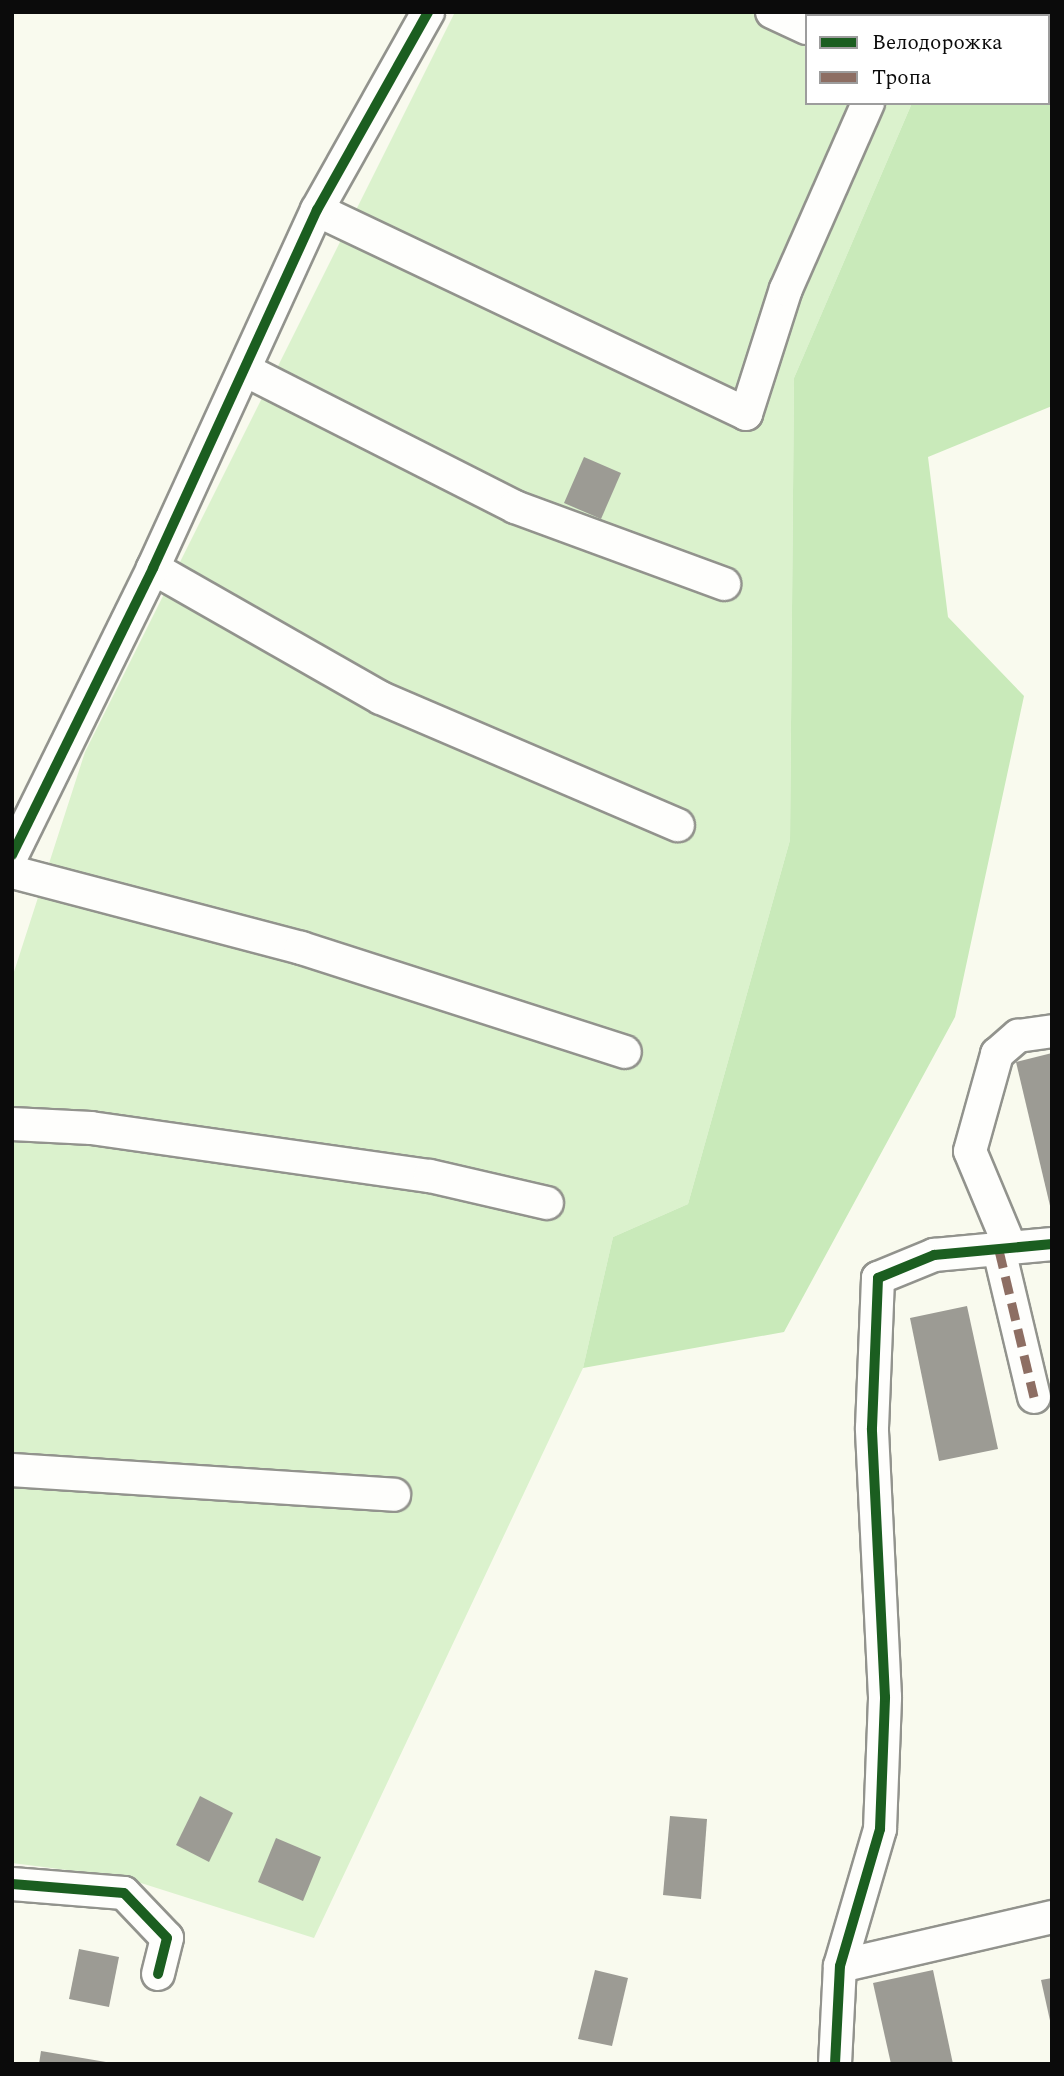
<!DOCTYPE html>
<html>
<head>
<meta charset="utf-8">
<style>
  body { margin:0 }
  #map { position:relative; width:1064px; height:2076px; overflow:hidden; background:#f9faee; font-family:Spectral,serif }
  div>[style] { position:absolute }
  .green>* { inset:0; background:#dbf2cd }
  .forest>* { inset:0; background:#c9eaba }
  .building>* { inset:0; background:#9c9b94 }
  .roads { filter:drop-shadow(2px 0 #92938d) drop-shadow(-2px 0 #92938d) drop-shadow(0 2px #92938d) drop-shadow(0 -2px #92938d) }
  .minor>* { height:32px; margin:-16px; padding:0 16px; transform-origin:16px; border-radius:16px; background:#fefefc }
  .quiet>* { height:9px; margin-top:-4.5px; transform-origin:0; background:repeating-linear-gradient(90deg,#8d6e63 0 18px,transparent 0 27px) }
  .cycleway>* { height:10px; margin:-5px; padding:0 5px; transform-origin:5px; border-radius:5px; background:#1b5e20 }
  span { translate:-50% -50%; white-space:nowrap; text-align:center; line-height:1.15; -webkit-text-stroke:7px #fff; paint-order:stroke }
  .frame { position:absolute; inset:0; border:14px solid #0b0b0b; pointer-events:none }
  .legend { position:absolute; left:805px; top:14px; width:245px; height:91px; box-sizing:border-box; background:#fff; border:2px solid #9d9d9d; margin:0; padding:9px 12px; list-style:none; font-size:21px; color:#0b0b0b }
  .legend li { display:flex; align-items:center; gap:14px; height:35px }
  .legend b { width:35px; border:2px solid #9d9d9d }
</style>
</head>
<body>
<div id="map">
  <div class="green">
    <div style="clip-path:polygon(455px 12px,1014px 12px,807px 16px,807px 103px,912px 103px,794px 378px,790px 840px,688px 1204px,613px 1237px,583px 1368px,314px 1938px,122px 1877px,12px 1863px,12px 978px,85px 752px)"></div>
  </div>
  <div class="forest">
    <div style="clip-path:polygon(1014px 12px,1052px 12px,1052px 406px,928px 457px,948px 617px,1024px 696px,955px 1017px,784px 1332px,583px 1368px,613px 1237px,688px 1204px,790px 840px,794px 378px,912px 103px,1048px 103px,1048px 16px,1010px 16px)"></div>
  </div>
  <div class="building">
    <div style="clip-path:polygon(584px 457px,621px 473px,601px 519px,564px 503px)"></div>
    <div style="clip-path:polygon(1052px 1053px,1052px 1210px,1051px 1210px,1016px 1062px)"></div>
    <div style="clip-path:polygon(967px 1306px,998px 1449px,939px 1461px,910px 1318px)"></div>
    <div style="clip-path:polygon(200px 1796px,233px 1813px,209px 1862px,176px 1845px)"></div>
    <div style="clip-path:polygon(670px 1816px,707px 1819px,701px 1899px,663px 1895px)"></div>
    <div style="clip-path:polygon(276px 1838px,321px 1857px,303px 1901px,258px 1882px)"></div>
    <div style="clip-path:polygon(79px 1949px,119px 1957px,109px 2007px,69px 1999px)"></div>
    <div style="clip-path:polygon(595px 1970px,628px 1978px,612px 2046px,578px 2039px)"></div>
    <div style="clip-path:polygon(933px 1970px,953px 2064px,891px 2064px,873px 1983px)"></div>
    <div style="clip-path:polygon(1052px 1978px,1052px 2025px,1051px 2025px,1041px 1980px)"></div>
    <div style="clip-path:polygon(41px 2051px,106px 2062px,106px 2064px,39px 2064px)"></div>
  </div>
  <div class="roads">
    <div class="minor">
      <div style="left:772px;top:12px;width:38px;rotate:25deg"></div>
      <div style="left:928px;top:16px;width:5px;rotate:-53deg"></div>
      <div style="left:317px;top:210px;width:475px;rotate:25.4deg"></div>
      <div style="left:746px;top:414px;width:131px;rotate:-72.3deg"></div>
      <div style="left:786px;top:289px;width:203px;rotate:-66.2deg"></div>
      <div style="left:245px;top:370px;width:303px;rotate:26.9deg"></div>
      <div style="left:515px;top:507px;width:223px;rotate:20.2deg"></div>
      <div style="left:153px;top:568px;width:262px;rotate:29.7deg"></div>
      <div style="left:381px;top:698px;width:323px;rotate:23.2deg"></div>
      <div style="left:12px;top:855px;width:320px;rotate:-63.8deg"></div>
      <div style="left:153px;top:568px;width:394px;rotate:-65.4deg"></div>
      <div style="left:317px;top:210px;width:227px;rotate:-60.7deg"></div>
      <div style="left:12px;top:872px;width:299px;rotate:14.7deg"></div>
      <div style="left:301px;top:948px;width:340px;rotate:17.8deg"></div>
      <div style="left:12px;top:1124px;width:79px;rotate:2.9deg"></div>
      <div style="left:91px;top:1128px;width:342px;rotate:8.1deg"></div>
      <div style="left:430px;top:1176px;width:120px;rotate:13deg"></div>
      <div style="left:1011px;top:1249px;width:106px;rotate:-112.7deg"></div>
      <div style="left:970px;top:1151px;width:101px;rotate:-74.4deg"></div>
      <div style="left:997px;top:1054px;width:28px;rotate:-41deg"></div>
      <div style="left:1018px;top:1036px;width:34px;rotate:-8deg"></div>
      <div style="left:999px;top:1250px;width:151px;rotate:76.6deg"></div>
      <div style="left:12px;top:1470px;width:383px;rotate:3.7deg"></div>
      <div style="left:12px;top:1884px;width:112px;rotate:4.6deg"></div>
      <div style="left:124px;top:1893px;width:62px;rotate:46.3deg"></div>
      <div style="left:167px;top:1938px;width:37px;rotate:104deg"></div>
      <div style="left:840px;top:1966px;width:218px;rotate:-13deg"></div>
      <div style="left:835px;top:2064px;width:98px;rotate:-87.1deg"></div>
      <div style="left:840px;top:1966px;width:143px;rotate:-73.7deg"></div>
      <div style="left:880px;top:1829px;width:132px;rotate:-87.8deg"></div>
      <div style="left:885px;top:1697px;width:269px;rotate:-92.8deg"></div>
      <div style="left:872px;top:1428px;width:150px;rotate:-87.7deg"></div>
      <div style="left:878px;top:1278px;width:61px;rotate:-22.3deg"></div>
      <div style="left:934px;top:1255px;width:119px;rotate:-5.3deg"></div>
    </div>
  </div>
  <div class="quiet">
    <div style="left:999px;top:1250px;width:151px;rotate:76.6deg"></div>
  </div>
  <div class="cycleway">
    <div style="left:12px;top:855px;width:320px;rotate:-63.8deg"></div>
    <div style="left:153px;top:568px;width:394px;rotate:-65.4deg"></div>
    <div style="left:317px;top:210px;width:227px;rotate:-60.7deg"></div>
    <div style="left:12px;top:1884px;width:112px;rotate:4.6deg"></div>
    <div style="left:124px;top:1893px;width:62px;rotate:46.3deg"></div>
    <div style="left:167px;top:1938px;width:37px;rotate:104deg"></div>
    <div style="left:835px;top:2064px;width:98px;rotate:-87.1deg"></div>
    <div style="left:840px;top:1966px;width:143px;rotate:-73.7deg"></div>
    <div style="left:880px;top:1829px;width:132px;rotate:-87.8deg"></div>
    <div style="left:885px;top:1697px;width:269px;rotate:-92.8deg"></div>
    <div style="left:872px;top:1428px;width:150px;rotate:-87.7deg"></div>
    <div style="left:878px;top:1278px;width:61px;rotate:-22.3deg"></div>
    <div style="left:934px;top:1255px;width:119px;rotate:-5.3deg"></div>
  </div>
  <div class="frame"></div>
  <ul class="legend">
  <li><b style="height:9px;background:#1b5e20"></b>Велодорожка</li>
  <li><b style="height:9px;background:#8d6e63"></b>Тропа</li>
  </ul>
</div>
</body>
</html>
